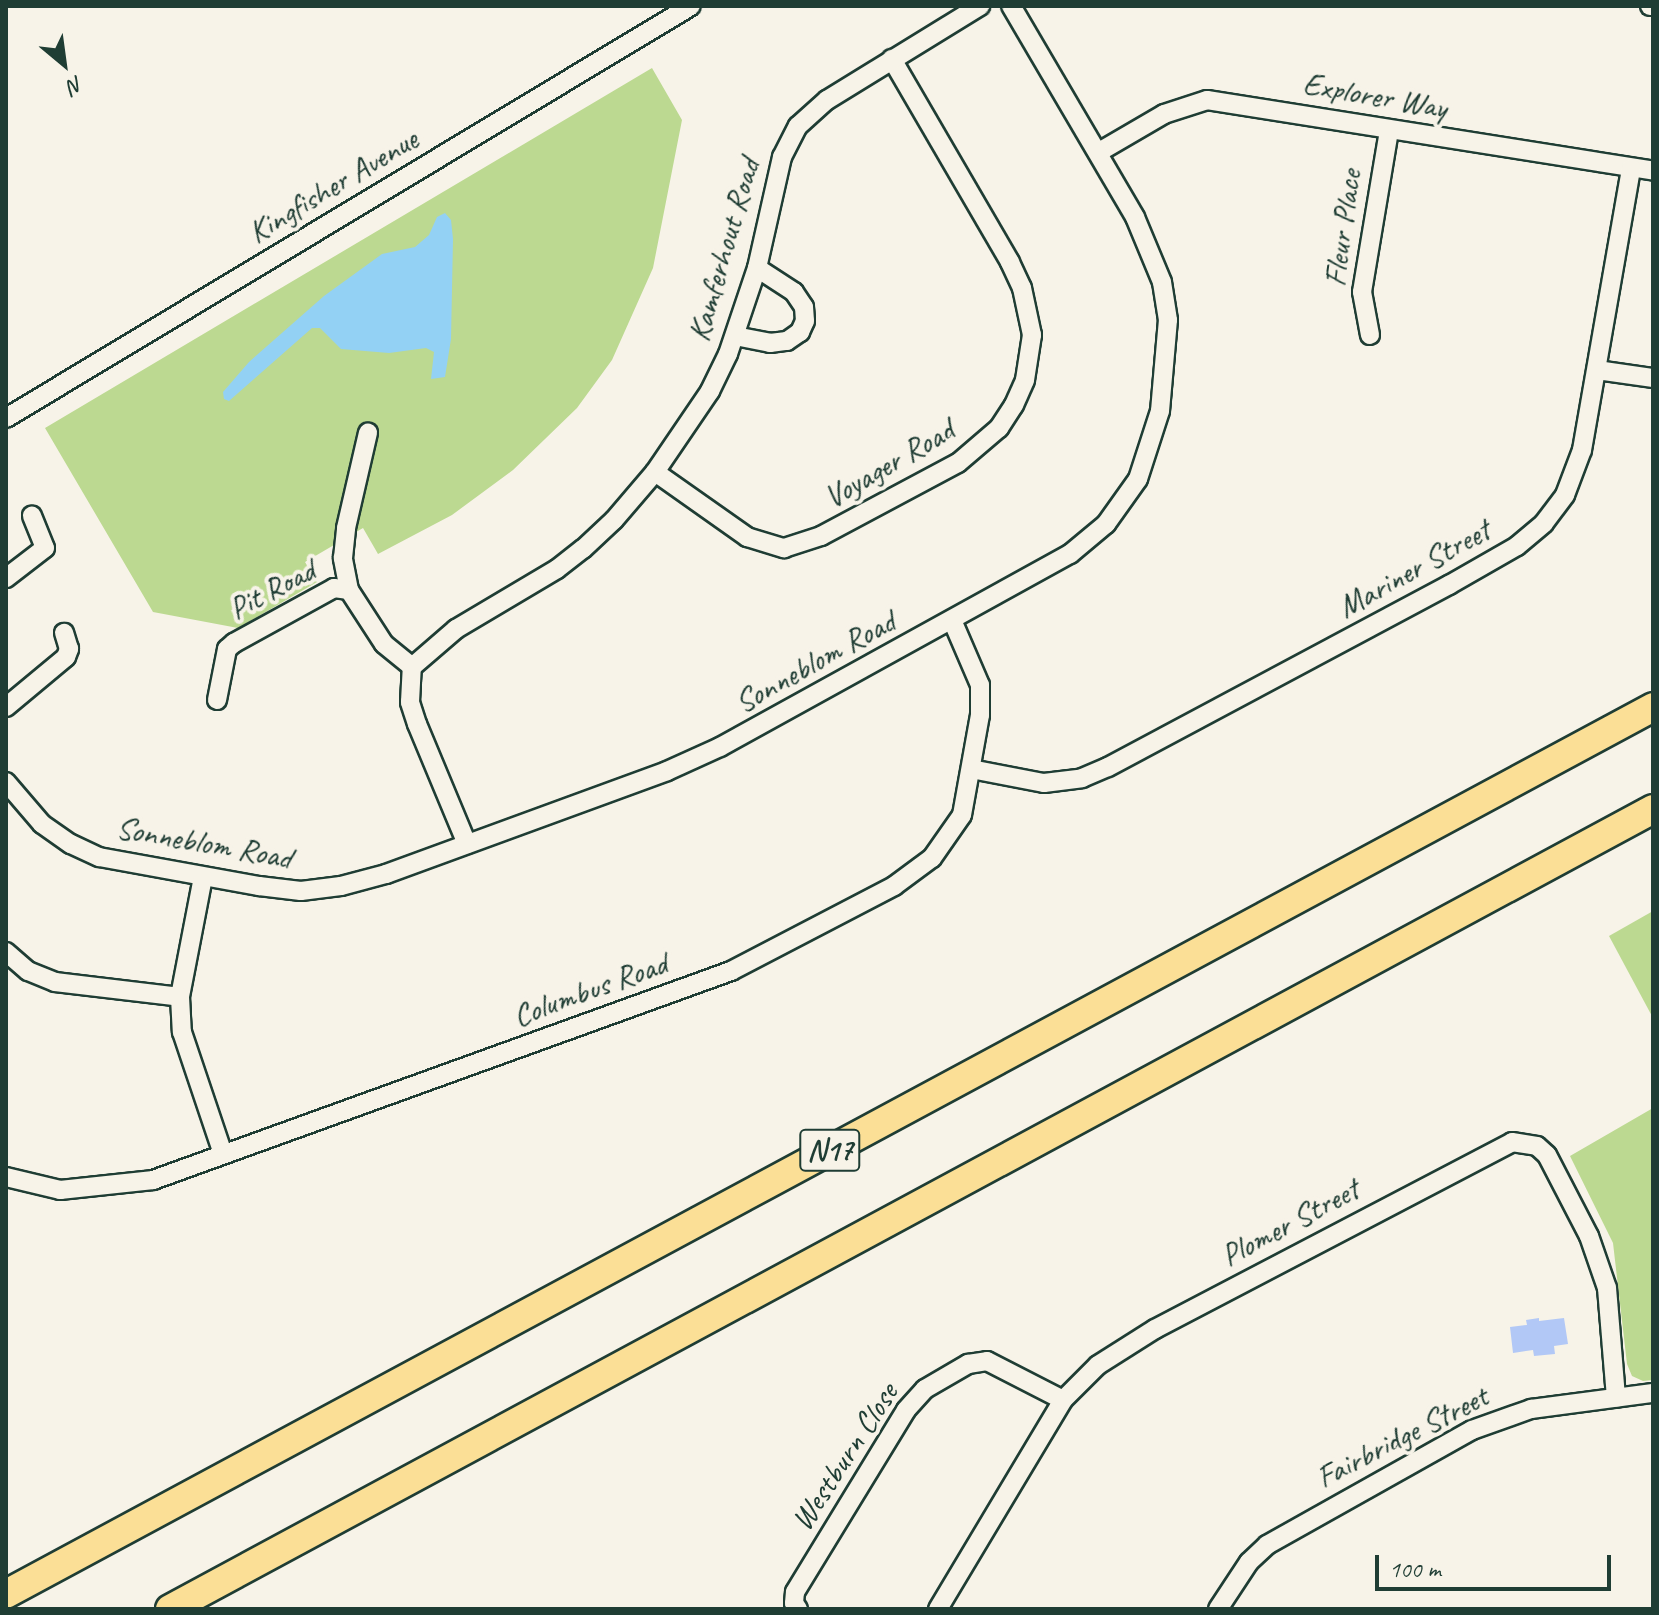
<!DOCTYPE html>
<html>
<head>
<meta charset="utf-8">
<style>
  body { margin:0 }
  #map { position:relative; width:1659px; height:1615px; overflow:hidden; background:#f7f3e8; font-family:Caveat,sans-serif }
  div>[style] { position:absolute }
  .green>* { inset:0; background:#bcd991 }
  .water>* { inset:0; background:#93d1f4 }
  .building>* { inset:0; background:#b2c8f6 }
  .roads { filter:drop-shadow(2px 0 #1f3d34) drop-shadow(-2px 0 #1f3d34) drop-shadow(0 2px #1f3d34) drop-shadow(0 -2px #1f3d34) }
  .minor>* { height:18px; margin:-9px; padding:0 9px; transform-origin:9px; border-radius:9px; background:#f7f3e8 }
  .highway>* { height:28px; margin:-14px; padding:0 14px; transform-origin:14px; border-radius:14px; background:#fbdf96 }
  span { translate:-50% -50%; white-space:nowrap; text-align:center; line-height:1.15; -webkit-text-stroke:8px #f7f3e8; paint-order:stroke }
  .shield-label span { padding:2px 6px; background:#f7f3e8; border:2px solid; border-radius:6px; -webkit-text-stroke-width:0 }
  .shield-label { font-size:30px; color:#1f3d34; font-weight:700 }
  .street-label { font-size:32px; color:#1f3d34 }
  .frame { position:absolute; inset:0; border:8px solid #1f3d34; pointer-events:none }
  .north { position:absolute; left:24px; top:24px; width:80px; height:80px; -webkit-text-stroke:6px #f7f3e8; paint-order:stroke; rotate:151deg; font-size:22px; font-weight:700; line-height:32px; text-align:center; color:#1f3d34 }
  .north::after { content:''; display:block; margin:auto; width:28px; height:36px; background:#1f3d34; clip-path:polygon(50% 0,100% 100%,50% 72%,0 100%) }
  .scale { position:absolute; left:1375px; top:1555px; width:236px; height:36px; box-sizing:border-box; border:4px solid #1f3d34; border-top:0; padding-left:10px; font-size:24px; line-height:28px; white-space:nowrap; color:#1f3d34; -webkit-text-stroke:6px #f7f3e8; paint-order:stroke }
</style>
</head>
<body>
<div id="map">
  <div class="green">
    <div style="clip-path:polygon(652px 68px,682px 120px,653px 268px,612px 360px,577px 408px,513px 470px,452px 515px,378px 554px,363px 528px,305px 562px,317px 582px,238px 628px,153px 612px,45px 428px)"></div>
    <div style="clip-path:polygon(1653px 911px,1653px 1018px,1609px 936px)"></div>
    <div style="clip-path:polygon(1653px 1108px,1653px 1380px,1643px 1381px,1632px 1376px,1627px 1364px,1613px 1243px,1570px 1156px)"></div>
  </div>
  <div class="water">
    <div style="clip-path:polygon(445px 213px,451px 220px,453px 239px,451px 339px,445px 377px,431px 379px,434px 352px,426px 348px,389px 353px,341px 349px,320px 328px,312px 328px,229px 401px,224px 399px,223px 392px,249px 362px,324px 296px,382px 254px,415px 247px,429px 235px,437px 217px)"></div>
  </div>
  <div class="building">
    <div style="clip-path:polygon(1539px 1318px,1539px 1321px,1564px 1318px,1568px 1344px,1554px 1346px,1555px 1354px,1534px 1356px,1533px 1350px,1513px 1353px,1510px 1327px,1527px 1325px,1526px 1320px)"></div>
  </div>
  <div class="roads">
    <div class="minor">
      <div style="left:1650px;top:6px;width:3px"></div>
      <div style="left:1099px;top:152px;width:75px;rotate:-30.3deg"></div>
      <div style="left:1164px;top:114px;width:45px;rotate:-18deg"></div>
      <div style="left:1207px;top:100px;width:452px;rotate:9deg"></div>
      <div style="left:1370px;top:335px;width:44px;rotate:-100.5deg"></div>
      <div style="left:1362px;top:292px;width:164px;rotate:-80.5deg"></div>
      <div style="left:735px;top:336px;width:36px;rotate:11deg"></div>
      <div style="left:770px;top:343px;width:17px;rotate:-7deg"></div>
      <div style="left:787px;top:341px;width:16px;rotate:-35deg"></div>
      <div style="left:800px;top:332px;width:12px;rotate:-66deg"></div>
      <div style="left:805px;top:321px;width:14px;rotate:-94deg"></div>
      <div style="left:804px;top:307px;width:18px;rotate:-124deg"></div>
      <div style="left:794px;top:292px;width:44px;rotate:-147deg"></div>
      <div style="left:1597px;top:370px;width:57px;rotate:8.1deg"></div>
      <div style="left:6px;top:418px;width:799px;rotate:-31.03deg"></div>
      <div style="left:655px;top:472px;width:113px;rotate:35.2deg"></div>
      <div style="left:747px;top:537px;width:39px;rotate:17deg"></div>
      <div style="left:784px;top:548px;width:39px;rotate:-18deg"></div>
      <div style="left:821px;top:536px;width:155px;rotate:-28.1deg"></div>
      <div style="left:958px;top:463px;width:54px;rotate:-40.5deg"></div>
      <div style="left:999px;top:428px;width:27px;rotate:-57deg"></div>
      <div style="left:1014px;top:405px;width:27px;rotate:-66deg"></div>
      <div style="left:1025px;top:380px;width:46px;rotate:-81.2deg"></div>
      <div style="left:1032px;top:335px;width:48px;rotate:-102deg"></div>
      <div style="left:1022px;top:288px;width:29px;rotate:-115deg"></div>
      <div style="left:1010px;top:262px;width:235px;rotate:-120.2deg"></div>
      <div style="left:6px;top:578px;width:49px;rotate:-37.6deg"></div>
      <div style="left:45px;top:548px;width:35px;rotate:-112deg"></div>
      <div style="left:349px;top:590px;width:33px;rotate:-101deg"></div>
      <div style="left:343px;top:558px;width:30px;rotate:-84deg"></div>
      <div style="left:346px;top:528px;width:98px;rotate:-77deg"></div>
      <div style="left:217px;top:700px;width:52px;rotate:-78.9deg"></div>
      <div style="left:227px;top:649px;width:9px;rotate:-41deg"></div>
      <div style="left:234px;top:643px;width:114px;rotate:-28.8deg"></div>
      <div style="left:334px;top:588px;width:15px;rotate:8deg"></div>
      <div style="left:349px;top:590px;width:64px;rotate:57.1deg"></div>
      <div style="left:384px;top:644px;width:36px;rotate:39deg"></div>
      <div style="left:6px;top:707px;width:78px;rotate:-39.8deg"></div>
      <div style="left:66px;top:657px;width:9px;rotate:-69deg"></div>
      <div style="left:69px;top:649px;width:17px;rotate:-107deg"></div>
      <div style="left:971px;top:769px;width:74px;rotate:10.9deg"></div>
      <div style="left:1044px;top:783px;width:38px;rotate:-7deg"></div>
      <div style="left:1082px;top:778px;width:28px;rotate:-23deg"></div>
      <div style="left:1108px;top:767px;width:387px;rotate:-28.1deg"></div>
      <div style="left:1449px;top:585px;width:78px;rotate:-29.8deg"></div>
      <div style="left:1517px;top:546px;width:35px;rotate:-40deg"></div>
      <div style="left:1544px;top:523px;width:35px;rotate:-53deg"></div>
      <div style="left:1565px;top:495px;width:48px;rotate:-69.3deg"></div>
      <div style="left:1582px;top:450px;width:286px;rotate:-80.1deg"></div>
      <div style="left:6px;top:782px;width:55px;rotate:49.4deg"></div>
      <div style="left:42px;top:824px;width:35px;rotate:35deg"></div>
      <div style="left:71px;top:844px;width:31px;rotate:25deg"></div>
      <div style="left:99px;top:857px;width:163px;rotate:10.3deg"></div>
      <div style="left:259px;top:886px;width:42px;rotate:6.8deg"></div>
      <div style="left:301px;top:891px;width:40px;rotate:-7.1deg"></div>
      <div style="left:341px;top:886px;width:47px;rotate:-14.9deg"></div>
      <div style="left:386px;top:874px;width:299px;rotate:-20.1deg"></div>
      <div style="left:667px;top:771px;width:58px;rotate:-24.4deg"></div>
      <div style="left:720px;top:747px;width:400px;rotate:-28.9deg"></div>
      <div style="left:1070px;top:554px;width:47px;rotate:-39.8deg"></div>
      <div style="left:1106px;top:524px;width:55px;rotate:-54.6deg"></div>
      <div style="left:1138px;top:479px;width:71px;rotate:-72.1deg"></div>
      <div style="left:1160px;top:411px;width:91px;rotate:-85deg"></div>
      <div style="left:1168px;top:320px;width:38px;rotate:-99deg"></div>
      <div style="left:1162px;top:282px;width:70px;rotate:-112.6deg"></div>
      <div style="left:1135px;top:217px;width:245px;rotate:-120.4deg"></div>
      <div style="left:467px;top:844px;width:130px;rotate:-112.6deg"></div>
      <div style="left:417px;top:724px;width:23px;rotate:-108deg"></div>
      <div style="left:410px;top:702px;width:35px;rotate:-87deg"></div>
      <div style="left:412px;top:667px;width:58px;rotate:-40.8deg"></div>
      <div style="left:456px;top:629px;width:117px;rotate:-30.7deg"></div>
      <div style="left:557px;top:569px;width:33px;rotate:-38deg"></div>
      <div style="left:583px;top:549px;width:42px;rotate:-43.1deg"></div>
      <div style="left:614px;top:520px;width:63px;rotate:-49.5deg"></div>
      <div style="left:655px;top:472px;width:98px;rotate:-55.8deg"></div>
      <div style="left:710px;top:391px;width:41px;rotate:-64.1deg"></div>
      <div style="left:728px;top:354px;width:91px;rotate:-71.4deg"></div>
      <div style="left:757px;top:268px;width:114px;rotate:-77.3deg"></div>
      <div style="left:782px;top:157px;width:35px;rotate:-63deg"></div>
      <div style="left:798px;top:126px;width:39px;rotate:-42deg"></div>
      <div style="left:827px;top:100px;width:180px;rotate:-31.6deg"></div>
      <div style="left:203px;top:877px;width:122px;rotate:100.9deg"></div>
      <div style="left:180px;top:997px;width:35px;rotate:87deg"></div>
      <div style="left:182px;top:1032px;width:129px;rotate:71.4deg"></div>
      <div style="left:6px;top:952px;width:29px;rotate:41deg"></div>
      <div style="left:28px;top:971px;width:29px;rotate:22deg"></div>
      <div style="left:55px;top:982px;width:126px;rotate:6.8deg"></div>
      <div style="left:6px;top:1177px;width:56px;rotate:13.5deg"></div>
      <div style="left:60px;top:1190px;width:94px;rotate:-6.1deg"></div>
      <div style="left:153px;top:1180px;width:615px;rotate:-19.88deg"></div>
      <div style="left:731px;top:971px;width:184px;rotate:-27.5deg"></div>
      <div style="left:894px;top:886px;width:47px;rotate:-36.4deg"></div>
      <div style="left:932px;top:858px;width:52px;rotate:-55.1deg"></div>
      <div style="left:962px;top:815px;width:102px;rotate:-79.8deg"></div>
      <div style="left:980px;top:715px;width:30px;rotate:-90deg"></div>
      <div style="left:980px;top:685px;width:71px;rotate:-113.3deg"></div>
      <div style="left:798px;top:1609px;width:7px;rotate:-124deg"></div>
      <div style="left:794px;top:1603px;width:11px;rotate:-85deg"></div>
      <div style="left:795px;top:1592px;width:213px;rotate:-58.6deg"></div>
      <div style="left:906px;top:1410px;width:28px;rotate:-48deg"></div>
      <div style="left:925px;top:1389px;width:50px;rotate:-30.2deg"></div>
      <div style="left:968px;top:1364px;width:19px;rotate:-9deg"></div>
      <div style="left:987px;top:1361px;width:85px;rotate:27.2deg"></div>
      <div style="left:938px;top:1609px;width:244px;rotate:-59.1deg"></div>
      <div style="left:1063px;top:1400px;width:49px;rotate:-45deg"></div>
      <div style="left:1098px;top:1365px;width:67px;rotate:-32.3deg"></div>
      <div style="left:1155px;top:1329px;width:403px;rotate:-27.6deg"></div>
      <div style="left:1512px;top:1142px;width:25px;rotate:9deg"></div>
      <div style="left:1537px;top:1146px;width:13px;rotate:42deg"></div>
      <div style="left:1547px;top:1155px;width:91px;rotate:62.6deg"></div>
      <div style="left:1589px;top:1236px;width:55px;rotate:70.9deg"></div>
      <div style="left:1607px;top:1288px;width:110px;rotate:85.3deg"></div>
      <div style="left:1218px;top:1609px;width:56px;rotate:-56.6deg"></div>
      <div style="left:1249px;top:1562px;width:25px;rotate:-43deg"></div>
      <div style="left:1267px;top:1545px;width:235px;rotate:-29.3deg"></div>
      <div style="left:1472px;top:1430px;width:63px;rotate:-19.6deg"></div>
      <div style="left:1531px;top:1409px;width:123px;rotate:-7.5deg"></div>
    </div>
    <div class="highway">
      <div style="left:6px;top:1594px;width:1871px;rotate:-28.3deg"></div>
      <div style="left:170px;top:1609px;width:1685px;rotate:-28.34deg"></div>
    </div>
  </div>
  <div class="shield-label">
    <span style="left:830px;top:1150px">N17</span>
  </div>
  <div class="street-label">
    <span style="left:1375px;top:96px;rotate:10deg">Explorer Way</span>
    <span style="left:333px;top:186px;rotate:-31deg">Kingfisher Avenue</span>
    <span style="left:1343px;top:228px;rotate:-82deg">Fleur Place</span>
    <span style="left:724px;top:250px;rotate:-74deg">Kamferhout Road</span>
    <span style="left:889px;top:464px;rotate:-30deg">Voyager Road</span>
    <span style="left:1414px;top:569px;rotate:-29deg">Mariner Street</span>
    <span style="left:272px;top:590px;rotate:-28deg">Pit Road</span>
    <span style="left:815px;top:662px;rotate:-29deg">Sonneblom Road</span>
    <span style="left:204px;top:843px;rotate:10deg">Sonneblom Road</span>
    <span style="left:590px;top:990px;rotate:-20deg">Columbus Road</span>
    <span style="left:1290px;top:1223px;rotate:-28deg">Plomer Street</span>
    <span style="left:1402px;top:1437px;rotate:-27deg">Fairbridge Street</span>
    <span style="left:845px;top:1457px;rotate:-57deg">Westburn Close</span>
  </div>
  <div class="frame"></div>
  <div class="north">N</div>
  <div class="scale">100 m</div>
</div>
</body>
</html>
